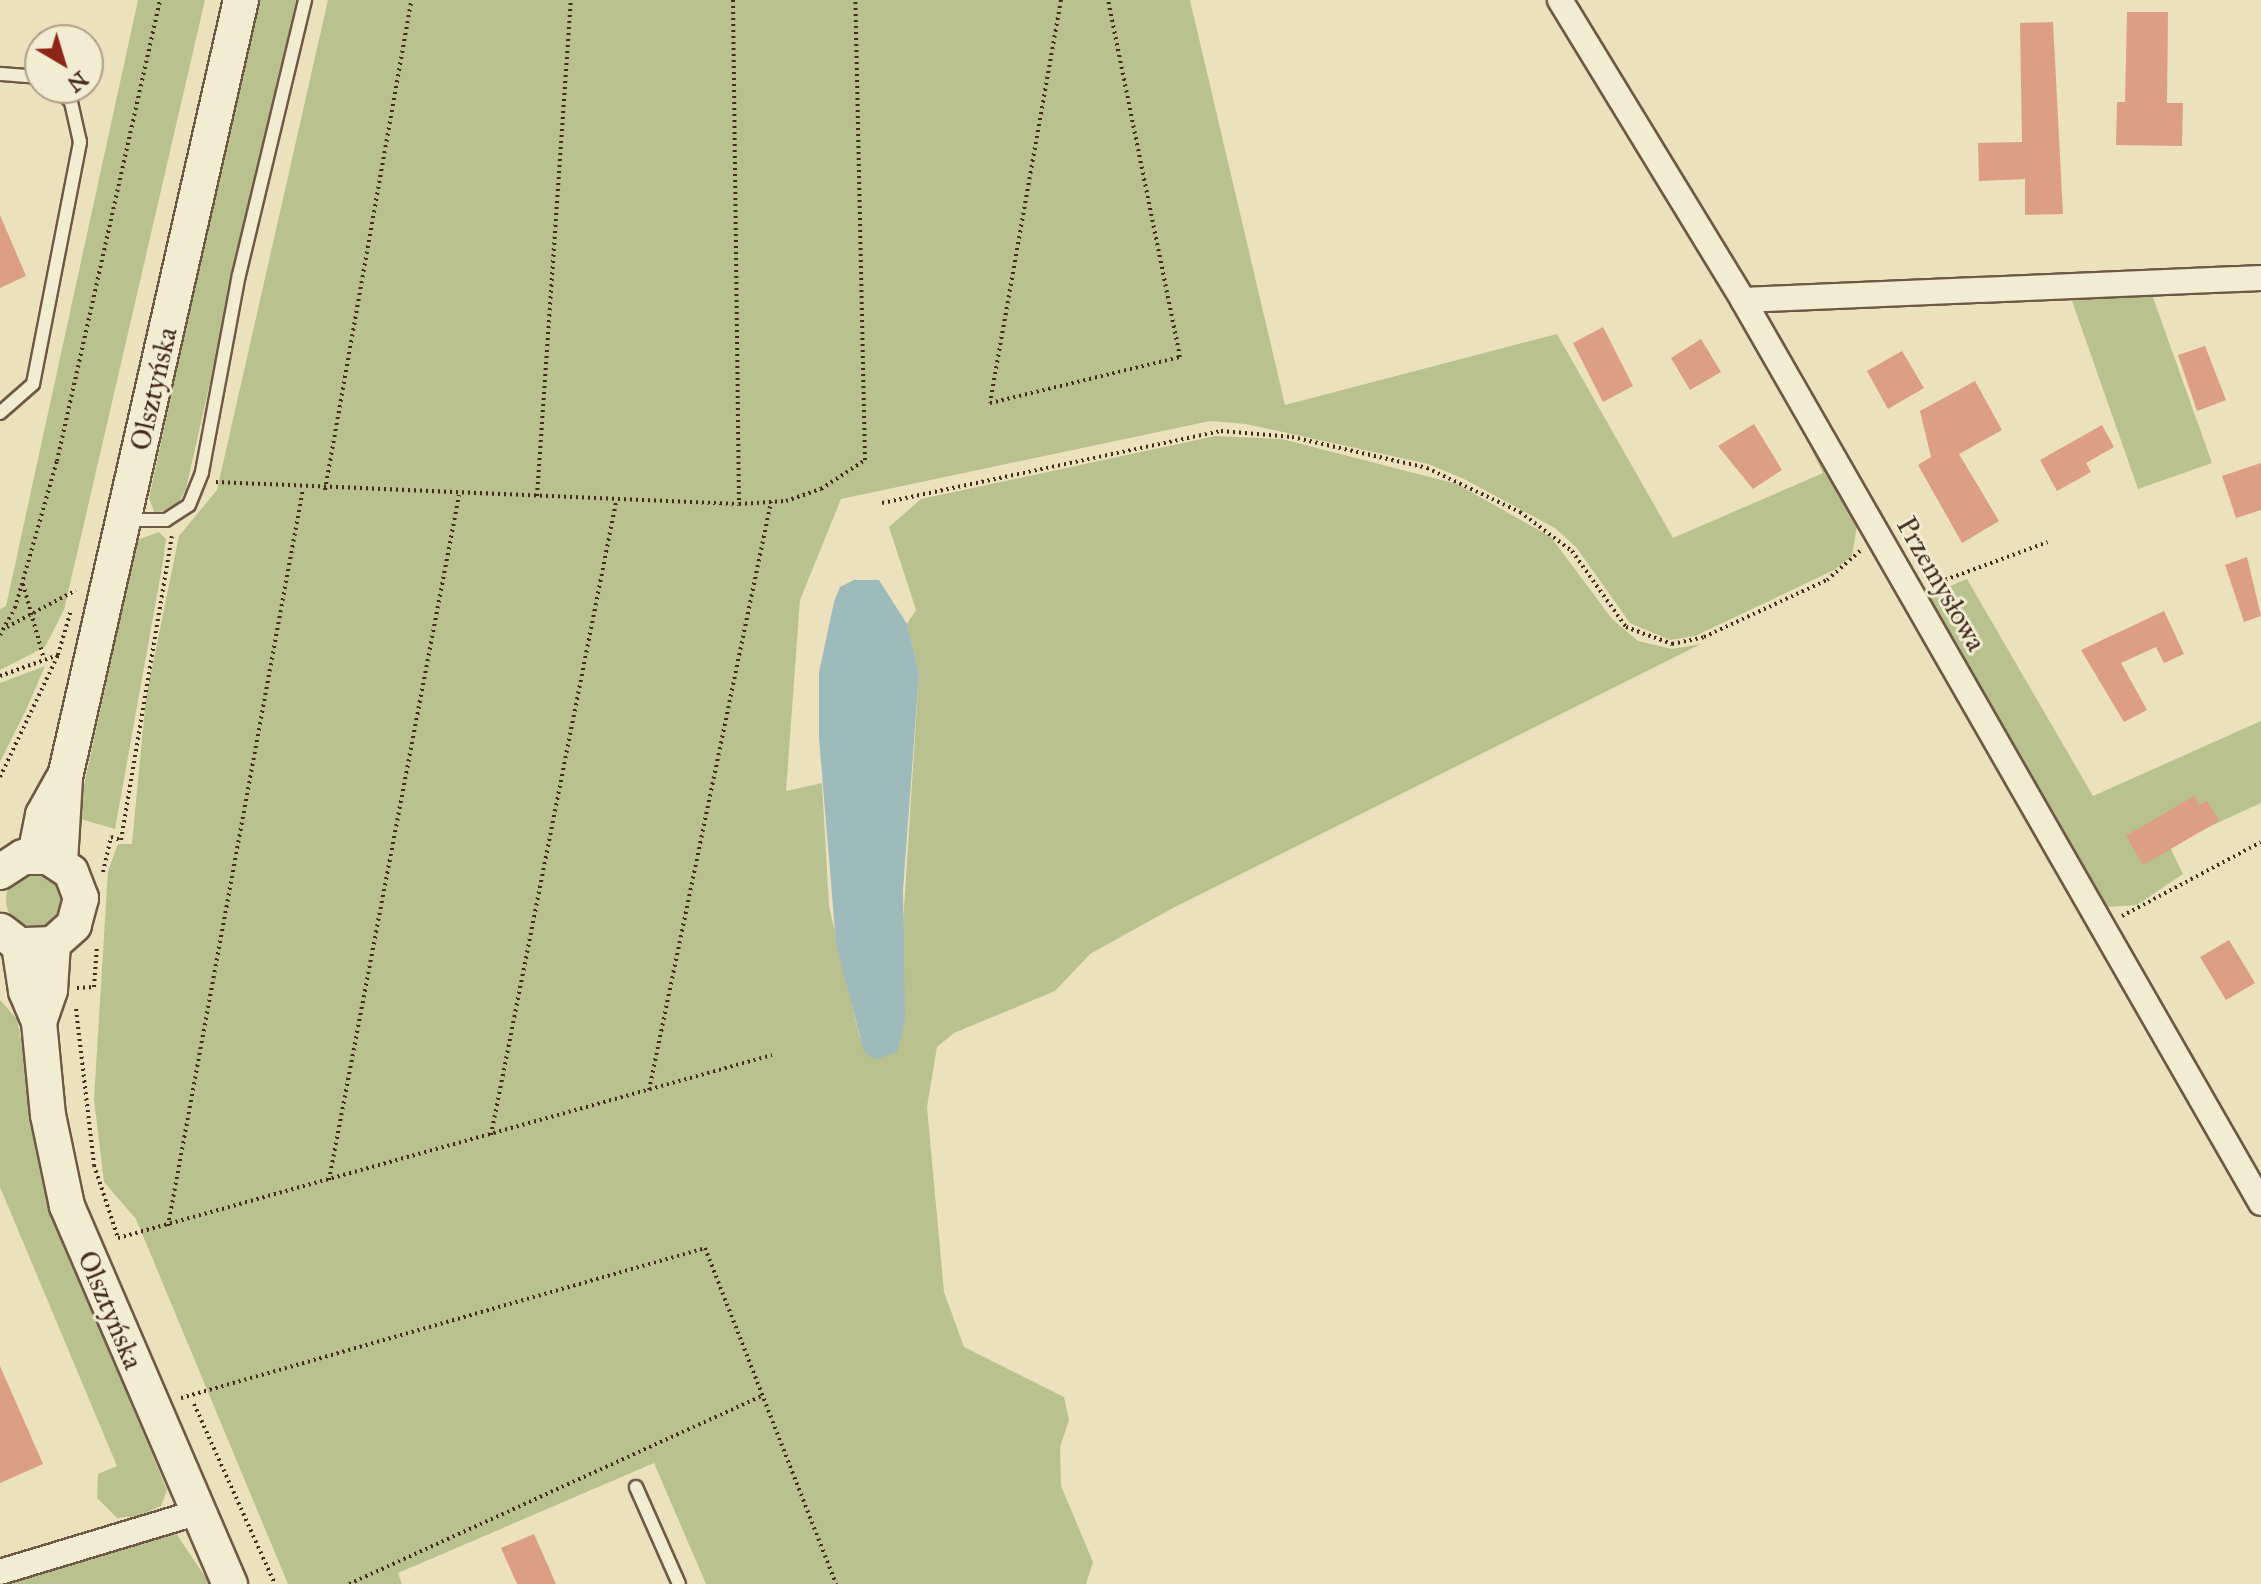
<!DOCTYPE html>
<html>
<head>
<meta charset="utf-8">
<style>
  body { margin:0 }
  #map { position:relative; width:2261px; height:1584px; overflow:hidden; background:#ebe1bc; font-family:"IM FELL Great Primer",serif }
  div>[style] { position:absolute }
  .green>* { inset:0; background:#b9c28f }
  .round { border-radius:50% }
  .water>* { inset:0; background:#9ebbbc }
  .building>* { inset:0; background:#dc9e84 }
  .path>* { height:4px; margin-top:-2px; transform-origin:0; background:repeating-linear-gradient(90deg,#472a1f 0 2px,transparent 0 6px) }
  .roads { filter:drop-shadow(2px 0 #705846) drop-shadow(-2px 0 #705846) drop-shadow(0 2px #705846) drop-shadow(0 -2px #705846) }
  .lane>* { height:12px; margin:-6px; padding:0 6px; transform-origin:6px; border-radius:6px; background:#f2ecd3 }
  .street>* { height:24px; margin:-12px; padding:0 12px; transform-origin:12px; border-radius:12px; background:#f2ecd3 }
  .secondary>* { height:34px; margin:-17px; padding:0 17px; transform-origin:17px; border-radius:17px; background:#f2ecd3 }
  span { translate:-50% -50%; white-space:nowrap; text-align:center; line-height:1.15; -webkit-text-stroke:6px #f2ecd3; paint-order:stroke }
  .street-label { font-size:28px; color:#472a1f }
  .north { position:absolute; left:24px; top:24px; width:80px; height:80px; box-sizing:border-box; background:#f2ecd3; border:2px solid #ae9e8b; border-radius:50%; rotate:142deg; font-size:22px; font-weight:700; line-height:32px; text-align:center; color:#472a1f }
  .north::after { content:''; display:block; margin:auto; width:28px; height:36px; background:#8f2418; clip-path:polygon(50% 0,100% 100%,50% 72%,0 100%) }
</style>
</head>
<body>
<div id="map">
  <div class="green">
    <div style="clip-path:polygon(138px 0,205px 0,64px 610px,45px 647px,0 670px,0 609px,6px 606px)"></div>
    <div style="clip-path:polygon(257px 0,296px 0,186px 489px,177px 505px,155px 514px,149px 498px)"></div>
    <div style="clip-path:polygon(328px 0,1190px 0,1285px 405px,1557px 334px,1673px 538px,1823px 473px,1812px 451px,1818px 448px,1858px 520px,1852px 556px,1834px 570px,1695px 636px,1670px 640px,1630px 623px,1576px 547px,1555px 528px,1464px 479px,1428px 464px,1246px 424px,1210px 421px,841px 499px,800px 600px,786px 791px,822px 783px,829px 906px,860px 1039px,903px 923px,919px 674px,907px 624px,916px 610px,889px 527px,921px 499px,1215px 436px,1282px 439px,1457px 484px,1551px 537px,1612px 619px,1638px 641px,1672px 649px,1701px 644px,1171px 909px,1090px 954px,1055px 991px,954px 1033px,937px 1047px,927px 1107px,944px 1292px,964px 1347px,1064px 1397px,1069px 1420px,1060px 1447px,1061px 1486px,1093px 1562px,1086px 1584px,706px 1584px,654px 1463px,398px 1573px,402px 1584px,288px 1584px,136px 1219px,104px 1182px,94px 1099px,108px 871px,118px 844px,132px 844px,146px 697px,179px 536px,217px 490px)"></div>
    <div style="clip-path:polygon(2150px 289px,2212px 463px,2138px 489px,2071px 298px)"></div>
    <div style="clip-path:polygon(159px 532px,166px 539px,163px 562px,115px 829px,77px 818px,137px 540px)"></div>
    <div style="clip-path:polygon(1967px 579px,2093px 796px,2261px 721px,2261px 803px,2169px 845px,2183px 874px,2137px 905px,2106px 907px,1924px 597px)"></div>
    <div style="clip-path:polygon(45px 666px,26px 710px,0 762px,0 683px)"></div>
    <div class="round" style="left:6px;top:872px;width:56px;height:56px"></div>
    <div style="clip-path:polygon(0 1000px,17px 1019px,51px 1194px,72px 1261px,167px 1490px,161px 1506px,138px 1516px,117px 1518px,97px 1498px,98px 1474px,117px 1466px,0 1187px)"></div>
    <div style="clip-path:polygon(173px 1529px,210px 1584px,5px 1584px,52px 1565px)"></div>
  </div>
  <div class="water">
    <div style="clip-path:polygon(854px 580px,879px 580px,907px 624px,919px 674px,903px 890px,905px 1020px,897px 1052px,875px 1060px,864px 1052px,836px 943px,819px 738px,819px 672px,834px 602px,840px 587px)"></div>
  </div>
  <div class="building">
    <div style="clip-path:polygon(2127px 12px,2168px 12px,2167px 103px,2183px 103px,2182px 146px,2116px 145px,2117px 102px,2125px 102px)"></div>
    <div style="clip-path:polygon(2053px 22px,2063px 214px,2025px 215px,2025px 179px,1979px 181px,1978px 143px,2022px 142px,2020px 23px)"></div>
    <div style="clip-path:polygon(0 215px,26px 276px,0 288px)"></div>
    <div style="clip-path:polygon(1603px 327px,1633px 386px,1603px 402px,1573px 343px)"></div>
    <div style="clip-path:polygon(1701px 339px,1721px 372px,1690px 390px,1671px 358px)"></div>
    <div style="clip-path:polygon(2205px 346px,2226px 400px,2197px 411px,2178px 355px)"></div>
    <div style="clip-path:polygon(1902px 351px,1924px 388px,1888px 409px,1867px 371px)"></div>
    <div style="clip-path:polygon(1975px 381px,2002px 430px,1959px 454px,1999px 521px,1962px 543px,1918px 465px,1931px 457px,1920px 411px)"></div>
    <div style="clip-path:polygon(1754px 424px,1782px 470px,1753px 489px,1718px 446px)"></div>
    <div style="clip-path:polygon(2102px 425px,2114px 447px,2086px 463px,2091px 472px,2057px 491px,2040px 460px)"></div>
    <div style="clip-path:polygon(2261px 463px,2261px 510px,2236px 518px,2222px 476px)"></div>
    <div style="clip-path:polygon(2247px 557px,2261px 616px,2244px 622px,2225px 565px)"></div>
    <div style="clip-path:polygon(2164px 611px,2184px 654px,2164px 663px,2156px 647px,2121px 663px,2147px 710px,2124px 722px,2081px 650px)"></div>
    <div style="clip-path:polygon(2194px 796px,2199px 805px,2207px 801px,2219px 821px,2143px 865px,2126px 836px)"></div>
    <div style="clip-path:polygon(2229px 940px,2255px 983px,2226px 1000px,2200px 957px)"></div>
    <div style="clip-path:polygon(0 1366px,43px 1464px,0 1483px)"></div>
    <div style="clip-path:polygon(534px 1534px,556px 1584px,517px 1584px,501px 1548px)"></div>
  </div>
  <div class="path">
    <div style="left:733px;top:0;width:504px;rotate:89.32deg"></div>
    <div style="left:1061px;top:0;width:409px;rotate:100deg"></div>
    <div style="left:990px;top:403px;width:195px;rotate:-13.6deg"></div>
    <div style="left:1180px;top:357px;width:364px;rotate:-101.4deg"></div>
    <div style="left:216px;top:482px;width:523px;rotate:2.41deg"></div>
    <div style="left:739px;top:504px;width:47px;rotate:-3.7deg"></div>
    <div style="left:786px;top:501px;width:37px;rotate:-19deg"></div>
    <div style="left:821px;top:489px;width:53px;rotate:-33.4deg"></div>
    <div style="left:865px;top:460px;width:460px;rotate:-91.2deg"></div>
    <div style="left:325px;top:490px;width:497px;rotate:-80deg"></div>
    <div style="left:537px;top:496px;width:497px;rotate:-86.1deg"></div>
    <div style="left:882px;top:503px;width:347px;rotate:-12deg"></div>
    <div style="left:1221px;top:431px;width:71px;rotate:4.8deg"></div>
    <div style="left:1292px;top:437px;width:139px;rotate:12.9deg"></div>
    <div style="left:1427px;top:468px;width:103px;rotate:25.3deg"></div>
    <div style="left:1520px;top:512px;width:65px;rotate:36.9deg"></div>
    <div style="left:1572px;top:551px;width:93px;rotate:54.6deg"></div>
    <div style="left:1626px;top:627px;width:49px;rotate:20.3deg"></div>
    <div style="left:1672px;top:644px;width:33px;rotate:-12deg"></div>
    <div style="left:1704px;top:637px;width:136px;rotate:-24.9deg"></div>
    <div style="left:1827px;top:580px;width:44px;rotate:-41.3deg"></div>
    <div style="left:23px;top:584px;width:78px;rotate:74.4deg"></div>
    <div style="left:1934px;top:584px;width:121px;rotate:-20.2deg"></div>
    <div style="left:7px;top:627px;width:78px;rotate:-28.2deg"></div>
    <div style="left:0;top:635px;width:31px;rotate:-61deg"></div>
    <div style="left:15px;top:608px;width:153px;rotate:-74.1deg"></div>
    <div style="left:57px;top:461px;width:472px;rotate:-77.4deg"></div>
    <div style="left:0;top:676px;width:62px;rotate:-19.9deg"></div>
    <div style="left:0;top:777px;width:135px;rotate:-64.6deg"></div>
    <div style="left:58px;top:655px;width:47px;rotate:-73.9deg"></div>
    <div style="left:103px;top:872px;width:36px;rotate:-77deg"></div>
    <div style="left:111px;top:837px;width:10px;rotate:17deg"></div>
    <div style="left:121px;top:840px;width:308px;rotate:-80.5deg"></div>
    <div style="left:2122px;top:916px;width:157px;rotate:-28deg"></div>
    <div style="left:77px;top:988px;width:17px;rotate:-3deg"></div>
    <div style="left:94px;top:987px;width:42px;rotate:-85.9deg"></div>
    <div style="left:76px;top:1009px;width:157px;rotate:83.4deg"></div>
    <div style="left:94px;top:1165px;width:77px;rotate:71.8deg"></div>
    <div style="left:118px;top:1238px;width:679px;rotate:-15.63deg"></div>
    <div style="left:649px;top:1090px;width:601px;rotate:-78.28deg"></div>
    <div style="left:491px;top:1135px;width:645px;rotate:-78.83deg"></div>
    <div style="left:329px;top:1180px;width:697px;rotate:-79.25deg"></div>
    <div style="left:168px;top:1226px;width:749px;rotate:-79.62deg"></div>
    <div style="left:181px;top:1398px;width:545px;rotate:-15.97deg"></div>
    <div style="left:705px;top:1248px;width:361px;rotate:68.7deg"></div>
    <div style="left:194px;top:1404px;width:197px;rotate:65.8deg"></div>
    <div style="left:349px;top:1584px;width:454px;rotate:-24.5deg"></div>
  </div>
  <div class="roads">
    <div class="lane">
      <div style="left:0;top:74px;width:40px;rotate:4.3deg"></div>
      <div style="left:0;top:413px;width:44px;rotate:-41.3deg"></div>
      <div style="left:33px;top:384px;width:247px;rotate:-79deg"></div>
      <div style="left:80px;top:142px;width:41px;rotate:-102.7deg"></div>
      <div style="left:71px;top:102px;width:18px;rotate:-131deg"></div>
      <div style="left:127px;top:520px;width:39px"></div>
      <div style="left:166px;top:520px;width:27px;rotate:-33deg"></div>
      <div style="left:189px;top:505px;width:35px;rotate:-68deg"></div>
      <div style="left:202px;top:472px;width:200px;rotate:-79.4deg"></div>
      <div style="left:239px;top:275px;width:283px;rotate:-76.5deg"></div>
      <div style="left:636px;top:1487px;width:106px;rotate:66.1deg"></div>
    </div>
    <div class="street">
      <div style="left:1560px;top:0;width:351px;rotate:58.6deg"></div>
      <div style="left:1743px;top:300px;width:1041px;rotate:60.16deg"></div>
      <div style="left:1743px;top:300px;width:518px;rotate:-2.43deg"></div>
      <div style="left:0;top:1572px;width:208px;rotate:-16.8deg"></div>
    </div>
    <div class="secondary">
      <div style="left:35px;top:855px;width:41px;rotate:-78.7deg"></div>
      <div style="left:43px;top:815px;width:39px;rotate:-61deg"></div>
      <div style="left:60px;top:862px;width:85px;rotate:-86.6deg"></div>
      <div style="left:65px;top:777px;width:797px;rotate:-77.24deg"></div>
      <div style="left:0;top:872px;width:27px;rotate:-33deg"></div>
      <div style="left:23px;top:857px;width:25px"></div>
      <div style="left:48px;top:857px;width:27px;rotate:33deg"></div>
      <div style="left:71px;top:872px;width:28px;rotate:69deg"></div>
      <div style="left:81px;top:898px;width:28px;rotate:105deg"></div>
      <div style="left:74px;top:925px;width:28px;rotate:138deg"></div>
      <div style="left:53px;top:944px;width:34px;rotate:178deg"></div>
      <div style="left:19px;top:945px;width:23px;rotate:-142deg"></div>
      <div style="left:19px;top:945px;width:47px;rotate:81.3deg"></div>
      <div style="left:26px;top:991px;width:34px;rotate:67deg"></div>
      <div style="left:39px;top:1022px;width:93px;rotate:84.5deg"></div>
      <div style="left:48px;top:1115px;width:93px;rotate:78.2deg"></div>
      <div style="left:67px;top:1206px;width:412px;rotate:66.7deg"></div>
      <div style="left:39px;top:1022px;width:34px;rotate:-71deg"></div>
      <div style="left:50px;top:990px;width:46px;rotate:-86.3deg"></div>
    </div>
  </div>
  <div class="street-label">
    <span style="left:154px;top:389px;rotate:-77deg">Olsztyńska</span>
    <span style="left:1941px;top:584px;rotate:60deg">Przemysłowa</span>
    <span style="left:110px;top:1310px;rotate:67deg">Olsztyńska</span>
  </div>
  <div class="north">N</div>
</div>
</body>
</html>
